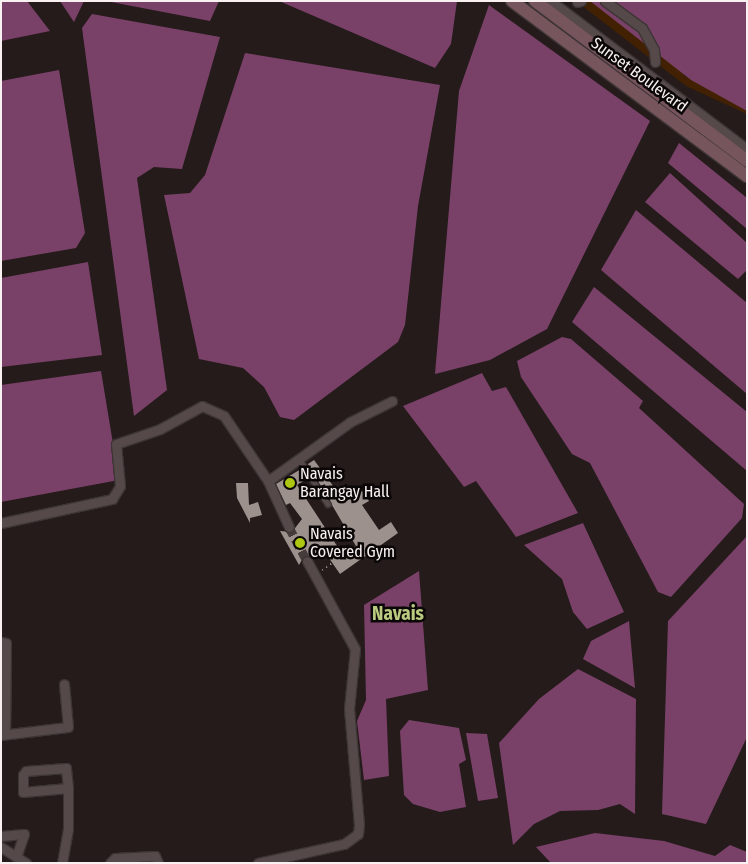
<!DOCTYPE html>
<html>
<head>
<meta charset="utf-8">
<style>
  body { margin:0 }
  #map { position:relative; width:748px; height:864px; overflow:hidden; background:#251b1b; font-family:"Fira Sans Condensed",sans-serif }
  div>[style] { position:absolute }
  .green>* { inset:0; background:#422103 }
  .water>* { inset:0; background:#7a4168 }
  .building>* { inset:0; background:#9d918d }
  .street-tunnel>* { height:9px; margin-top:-4.5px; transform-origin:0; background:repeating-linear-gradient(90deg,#453b3b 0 9px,transparent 0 13.5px) }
  .path>* { height:2px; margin-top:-1px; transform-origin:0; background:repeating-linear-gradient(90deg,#918888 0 1px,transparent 0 5px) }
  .roads { filter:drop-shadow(1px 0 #3d3535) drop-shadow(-1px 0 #3d3535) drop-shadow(0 1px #3d3535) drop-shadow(0 -1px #3d3535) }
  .lane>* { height:4.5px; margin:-2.25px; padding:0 2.25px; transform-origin:2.25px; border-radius:2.25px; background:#554949 }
  .street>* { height:9px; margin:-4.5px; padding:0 4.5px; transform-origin:4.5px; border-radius:4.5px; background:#554949 }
  .secondary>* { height:12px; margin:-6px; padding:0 6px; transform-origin:6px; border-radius:6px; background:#77555d }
  .dots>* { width:14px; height:14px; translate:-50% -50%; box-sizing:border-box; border:2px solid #0b0707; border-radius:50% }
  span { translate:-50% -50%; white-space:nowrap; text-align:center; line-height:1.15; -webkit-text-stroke:5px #0b0707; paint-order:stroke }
  .street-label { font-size:16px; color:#f9f1f1 }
  .poi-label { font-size:16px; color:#f9f1f1 }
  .left { translate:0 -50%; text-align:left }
  .quarter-label { font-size:19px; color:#bacb80; font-weight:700 }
  .frame { position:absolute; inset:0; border:2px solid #f9f1f1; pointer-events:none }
</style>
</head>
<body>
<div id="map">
  <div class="green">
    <div style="clip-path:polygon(576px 1px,606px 1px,685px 65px,684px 76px,747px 104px,747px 114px,686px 86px)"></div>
  </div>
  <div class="water">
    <div style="clip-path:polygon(1px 1px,27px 1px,50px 31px,1px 41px)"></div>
    <div style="clip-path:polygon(60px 1px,84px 1px,74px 22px)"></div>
    <div style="clip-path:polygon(106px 1px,219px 1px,210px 21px)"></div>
    <div style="clip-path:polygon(279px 1px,457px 1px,451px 44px,435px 68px)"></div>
    <div style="clip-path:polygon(590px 1px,747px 1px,747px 111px,691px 80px)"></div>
    <div style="clip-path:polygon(489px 5px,650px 121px,547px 329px,490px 360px,435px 374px,459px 91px)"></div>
    <div style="clip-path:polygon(92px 14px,220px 37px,182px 169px,154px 167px,137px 178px,167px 390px,134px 416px,82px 28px)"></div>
    <div style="clip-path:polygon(245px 53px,440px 85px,418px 206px,405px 325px,398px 342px,294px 420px,280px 417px,264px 387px,243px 368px,199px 359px,164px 195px,190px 193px,205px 175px)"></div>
    <div style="clip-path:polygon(59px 70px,85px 233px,76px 248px,1px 261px,1px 81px)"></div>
    <div style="clip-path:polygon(679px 143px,747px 198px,747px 229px,668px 163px)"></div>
    <div style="clip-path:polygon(670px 173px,747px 243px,747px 270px,738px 279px,645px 202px)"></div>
    <div style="clip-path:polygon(636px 210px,747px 303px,747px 394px,601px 270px)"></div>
    <div style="clip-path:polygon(88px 262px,102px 355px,1px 367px,1px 278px)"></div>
    <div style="clip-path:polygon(594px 287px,747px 412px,747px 471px,572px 322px)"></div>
    <div style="clip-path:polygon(562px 337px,571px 339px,643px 401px,639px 408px,744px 504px,742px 518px,671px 597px,658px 592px,590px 463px,572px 454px,521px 377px,517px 361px)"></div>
    <div style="clip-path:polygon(101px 371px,119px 480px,1px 502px,1px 385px)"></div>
    <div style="clip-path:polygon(482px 373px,492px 391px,506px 387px,578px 513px,516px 537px,476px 481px,464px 487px,403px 406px)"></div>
    <div style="clip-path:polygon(583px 523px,624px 612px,587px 629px,573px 612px,562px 579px,524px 545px)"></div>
    <div style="clip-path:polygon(747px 536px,747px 737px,706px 824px,662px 814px,668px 621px)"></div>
    <div style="clip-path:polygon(419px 571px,428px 690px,386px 699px,389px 776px,364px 780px,357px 721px,366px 700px,364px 605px)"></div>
    <div style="clip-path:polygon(629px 621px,635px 688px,583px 659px,591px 641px)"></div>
    <div style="clip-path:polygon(578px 669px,636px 699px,635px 814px,620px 804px,598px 810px,560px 811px,534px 824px,513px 845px,499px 743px,539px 699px)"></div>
    <div style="clip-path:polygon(409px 720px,459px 728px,466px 760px,459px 764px,466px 807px,440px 812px,413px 804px,404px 795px,400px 731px)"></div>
    <div style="clip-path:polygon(466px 733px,487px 734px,498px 798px,478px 801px)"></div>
    <div style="clip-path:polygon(595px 833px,664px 841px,715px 856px,730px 845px,747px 852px,747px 863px,551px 863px,536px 847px)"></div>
  </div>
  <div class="building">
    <div style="clip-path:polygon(314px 460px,345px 502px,362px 491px,369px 501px,362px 505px,379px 530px,391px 522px,398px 533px,340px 574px,324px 551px,312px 558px,304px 556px,299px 565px,280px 531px,292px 532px,302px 519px,290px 503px,286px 505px,276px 484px,301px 469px,307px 479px,297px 485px,343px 555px,356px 546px,308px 464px)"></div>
    <div style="clip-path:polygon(236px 483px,248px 483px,249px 505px,258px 502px,262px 515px,250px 518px,250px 523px,237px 498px)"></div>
  </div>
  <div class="street-tunnel">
    <div style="left:289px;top:527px;width:38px;rotate:62deg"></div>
  </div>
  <div class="path">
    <div style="left:322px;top:570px;width:12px;rotate:-35deg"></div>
  </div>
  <div class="roads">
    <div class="lane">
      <div style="left:300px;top:460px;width:52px;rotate:57.5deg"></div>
    </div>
    <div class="street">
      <div style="left:551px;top:1px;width:246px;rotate:37.1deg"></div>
      <div style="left:605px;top:1px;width:46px;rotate:36.1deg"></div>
      <div style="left:642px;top:28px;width:25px;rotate:61deg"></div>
      <div style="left:654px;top:50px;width:12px;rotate:85deg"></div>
      <div style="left:577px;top:2px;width:4px;rotate:-14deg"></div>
      <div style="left:1px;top:523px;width:114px;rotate:-12.2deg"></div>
      <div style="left:112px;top:499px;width:15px;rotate:-58deg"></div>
      <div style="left:120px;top:486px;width:42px;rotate:-95.4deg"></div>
      <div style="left:116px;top:444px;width:46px;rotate:-18.8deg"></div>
      <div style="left:160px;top:429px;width:48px;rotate:-28.7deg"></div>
      <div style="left:202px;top:406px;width:24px;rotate:24deg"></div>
      <div style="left:224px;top:416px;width:78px;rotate:55.9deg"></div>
      <div style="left:289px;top:527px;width:51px;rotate:-114.5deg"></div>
      <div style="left:268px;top:481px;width:101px;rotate:-35.7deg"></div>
      <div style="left:350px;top:422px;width:47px;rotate:-26.6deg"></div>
      <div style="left:1px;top:642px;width:5px;rotate:11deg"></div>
      <div style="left:6px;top:643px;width:91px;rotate:90.6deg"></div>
      <div style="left:1px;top:735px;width:67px;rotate:-6.8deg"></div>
      <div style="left:68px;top:727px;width:43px;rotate:-95.3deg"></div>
      <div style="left:1px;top:836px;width:23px;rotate:-5deg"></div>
      <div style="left:24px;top:834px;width:24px;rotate:109deg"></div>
      <div style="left:1px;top:847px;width:30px;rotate:33deg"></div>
      <div style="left:62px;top:863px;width:35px;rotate:-80deg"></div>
      <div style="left:68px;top:829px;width:41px;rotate:-90deg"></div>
      <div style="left:68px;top:788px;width:20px;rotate:-96deg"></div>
      <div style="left:66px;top:768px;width:40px;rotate:175.7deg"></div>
      <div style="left:26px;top:771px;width:5px;rotate:127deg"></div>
      <div style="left:23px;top:775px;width:17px;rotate:90deg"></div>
      <div style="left:23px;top:792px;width:45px;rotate:-5.1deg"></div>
      <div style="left:110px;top:863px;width:7px;rotate:-45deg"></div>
      <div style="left:115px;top:858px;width:40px;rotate:-2.9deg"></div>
      <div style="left:155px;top:856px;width:8px;rotate:67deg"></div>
      <div style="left:258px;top:863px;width:88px;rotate:-12.5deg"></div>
      <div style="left:344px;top:844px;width:17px;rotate:-36deg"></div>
      <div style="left:358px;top:834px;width:9px;rotate:-84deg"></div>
      <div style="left:359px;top:825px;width:116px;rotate:-94.9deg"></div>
      <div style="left:349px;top:709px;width:60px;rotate:-84.3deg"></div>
      <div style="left:355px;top:649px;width:100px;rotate:-118.6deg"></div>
    </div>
    <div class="secondary">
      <div style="left:512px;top:1px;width:293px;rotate:36.7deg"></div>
      <div style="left:535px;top:1px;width:266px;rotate:37deg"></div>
    </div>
  </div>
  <div class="dots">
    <div style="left:290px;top:483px;background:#acc612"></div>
    <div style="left:300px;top:543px;background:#acc612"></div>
  </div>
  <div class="street-label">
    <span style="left:639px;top:75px;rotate:36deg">Sunset Boulevard</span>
  </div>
  <div class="poi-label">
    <span class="left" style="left:300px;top:483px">Navais<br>Barangay Hall</span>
    <span class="left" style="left:310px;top:543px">Navais<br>Covered Gym</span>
  </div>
  <div class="quarter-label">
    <span style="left:398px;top:614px">Navais</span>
  </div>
  <div class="frame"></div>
</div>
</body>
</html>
